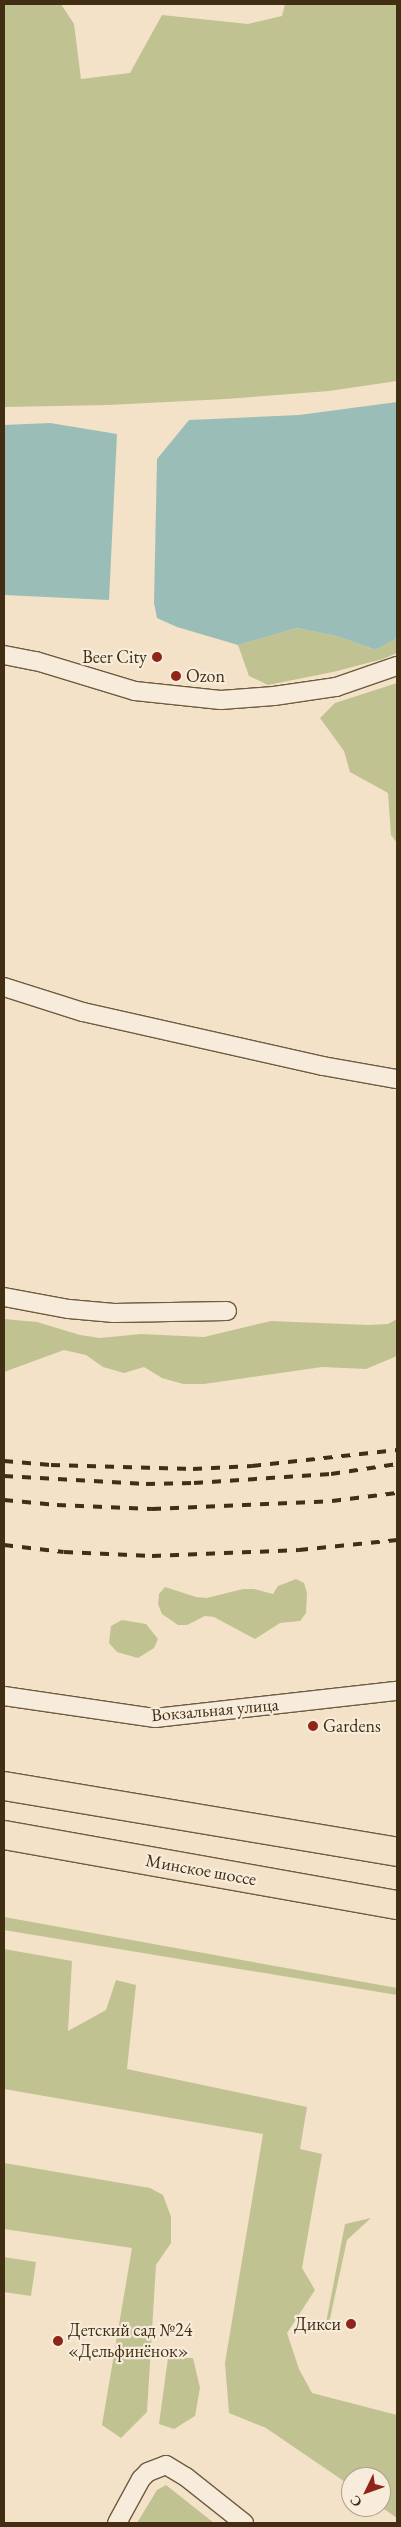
<!DOCTYPE html>
<html>
<head>
<meta charset="utf-8">
<style>
  body { margin:0 }
  #map { position:relative; width:401px; height:2527px; overflow:hidden; background:#f3e2c7; font-family:"EB Garamond",serif }
  div>[style] { position:absolute }
  .green>* { inset:0; background:#c0c292 }
  .water>* { inset:0; background:#9bbdb7 }
  .roads { filter:drop-shadow(1px 0 #6e5b40) drop-shadow(-1px 0 #6e5b40) drop-shadow(0 1px #6e5b40) drop-shadow(0 -1px #6e5b40) }
  .street>* { height:18px; margin:-9px; padding:0 9px; transform-origin:9px; border-radius:9px; background:#f7ecdb }
  .highway>* { height:28px; margin:-14px; padding:0 14px; transform-origin:14px; border-radius:14px; background:#f3e2c7 }
  .rail>* { height:4px; margin-top:-2px; transform-origin:0; background:repeating-linear-gradient(90deg,#422e13 0 9px,transparent 0 18px) }
  .dots>* { width:14px; height:14px; translate:-50% -50%; box-sizing:border-box; border:2px solid #f7ecdb; border-radius:50% }
  span { translate:-50% -50%; white-space:nowrap; text-align:center; line-height:1.15; -webkit-text-stroke:4.5px #f7ecdb; paint-order:stroke }
  .poi-label { font-size:18px; color:#422e13 }
  .right { translate:-100% -50%; text-align:right }
  .left { translate:0 -50%; text-align:left }
  .street-label { font-size:18px; color:#422e13 }
  .frame { position:absolute; inset:0; border:5px solid #422e13; pointer-events:none }
  .north { position:absolute; left:341px; top:2467px; width:50px; height:50px; box-sizing:border-box; background:#f7ecdb; border:1px solid #afa08b; border-radius:50%; rotate:228deg; font-size:14px; font-weight:700; line-height:20px; text-align:center; color:#422e13 }
  .north::after { content:''; display:block; margin:auto; width:18px; height:22px; background:#8f2418; clip-path:polygon(50% 0,100% 100%,50% 72%,0 100%) }
</style>
</head>
<body>
<div id="map">
  <div class="green">
    <div style="clip-path:polygon(4px 4px,61px 4px,74px 24px,81px 79px,130px 73px,162px 15px,248px 24px,282px 16px,285px 4px,397px 4px,397px 381px,329px 391px,226px 399px,108px 405px,4px 407px)"></div>
    <div style="clip-path:polygon(297px 628px,336px 636px,376px 650px,397px 638px,397px 653px,383px 659px,333px 672px,268px 685px,249px 676px,238px 645px)"></div>
    <div style="clip-path:polygon(397px 683px,397px 843px,391px 835px,388px 793px,350px 772px,344px 751px,320px 718px,335px 703px)"></div>
    <div style="clip-path:polygon(4px 1319px,37px 1322px,80px 1335px,100px 1338px,141px 1334px,204px 1337px,271px 1321px,368px 1325px,388px 1324px,397px 1319px,397px 1356px,366px 1369px,322px 1367px,204px 1384px,183px 1384px,162px 1378px,144px 1367px,124px 1373px,103px 1367px,86px 1355px,64px 1350px,4px 1372px)"></div>
    <div style="clip-path:polygon(296px 1579px,304px 1583px,307px 1593px,306px 1613px,300px 1621px,280px 1623px,255px 1639px,214px 1617px,205px 1616px,187px 1625px,178px 1625px,162px 1614px,158px 1604px,159px 1594px,165px 1587px,196px 1597px,207px 1598px,243px 1589px,254px 1589px,273px 1594px,278px 1586px)"></div>
    <div style="clip-path:polygon(122px 1620px,146px 1624px,158px 1639px,154px 1648px,138px 1658px,117px 1652px,109px 1643px,111px 1626px)"></div>
    <div style="clip-path:polygon(4px 1917px,397px 1988px,397px 1995px,4px 1930px)"></div>
    <div style="clip-path:polygon(4px 1949px,72px 1961px,68px 2031px,106px 2010px,116px 1980px,136px 1985px,127px 2069px,307px 2107px,300px 2149px,322px 2154px,302px 2268px,315px 2290px,287px 2333px,299px 2369px,312px 2393px,397px 2415px,397px 2518px,381px 2507px,381px 2477px,351px 2477px,351px 2486px,266px 2428px,229px 2413px,225px 2363px,263px 2134px,4px 2089px)"></div>
    <div style="clip-path:polygon(4px 2163px,150px 2188px,163px 2195px,171px 2217px,171px 2243px,156px 2265px,147px 2412px,121px 2438px,102px 2425px,132px 2248px,4px 2229px)"></div>
    <div style="clip-path:polygon(371px 2218px,347px 2240px,328px 2328px,325px 2328px,345px 2224px)"></div>
    <div style="clip-path:polygon(4px 2257px,36px 2262px,31px 2296px,4px 2292px)"></div>
    <div style="clip-path:polygon(168px 2358px,193px 2358px,200px 2388px,195px 2416px,174px 2429px,159px 2424px)"></div>
    <div style="clip-path:polygon(166px 2485px,214px 2523px,137px 2523px,157px 2490px)"></div>
  </div>
  <div class="water">
    <div style="clip-path:polygon(397px 402px,397px 638px,376px 650px,336px 636px,297px 628px,238px 645px,177px 627px,157px 618px,154px 603px,157px 459px,189px 420px,299px 415px)"></div>
    <div style="clip-path:polygon(50px 423px,117px 434px,109px 600px,4px 595px,4px 425px)"></div>
  </div>
  <div class="roads">
    <div class="street">
      <div style="left:4px;top:655px;width:33px;rotate:11deg"></div>
      <div style="left:36px;top:661px;width:103px;rotate:16.9deg"></div>
      <div style="left:135px;top:691px;width:86px;rotate:6deg"></div>
      <div style="left:221px;top:700px;width:53px;rotate:-4.3deg"></div>
      <div style="left:274px;top:696px;width:63px;rotate:-8.3deg"></div>
      <div style="left:336px;top:687px;width:65px;rotate:-19deg"></div>
      <div style="left:4px;top:987px;width:83px;rotate:17.6deg"></div>
      <div style="left:83px;top:1012px;width:246px;rotate:12.7deg"></div>
      <div style="left:323px;top:1066px;width:75px;rotate:10deg"></div>
      <div style="left:4px;top:1297px;width:66px;rotate:10.5deg"></div>
      <div style="left:69px;top:1309px;width:45px;rotate:5.1deg"></div>
      <div style="left:114px;top:1313px;width:113px;rotate:-1deg"></div>
      <div style="left:4px;top:1696px;width:153px;rotate:8.3deg"></div>
      <div style="left:155px;top:1718px;width:244px;rotate:-6.4deg"></div>
      <div style="left:117px;top:2523px;width:50px;rotate:-61.4deg"></div>
      <div style="left:141px;top:2479px;width:10px;rotate:-45deg"></div>
      <div style="left:148px;top:2472px;width:19px;rotate:-21deg"></div>
      <div style="left:166px;top:2465px;width:23px;rotate:31deg"></div>
      <div style="left:186px;top:2477px;width:74px;rotate:38.4deg"></div>
    </div>
    <div class="highway">
      <div style="left:4px;top:1786px;width:399px;rotate:9.5deg"></div>
      <div style="left:4px;top:1835px;width:399px;rotate:10.1deg"></div>
    </div>
  </div>
  <div class="rail">
    <div style="left:4px;top:1461px;width:47px;rotate:4.9deg"></div>
    <div style="left:51px;top:1465px;width:142px;rotate:1.6deg"></div>
    <div style="left:193px;top:1469px;width:59px;rotate:-2.9deg"></div>
    <div style="left:252px;top:1466px;width:146px;rotate:-6.3deg"></div>
    <div style="left:4px;top:1476px;width:142px;rotate:3.2deg"></div>
    <div style="left:146px;top:1484px;width:48px;rotate:-1.2deg"></div>
    <div style="left:194px;top:1483px;width:137px;rotate:-3.8deg"></div>
    <div style="left:331px;top:1474px;width:67px;rotate:-8.6deg"></div>
    <div style="left:4px;top:1500px;width:53px;rotate:5.4deg"></div>
    <div style="left:57px;top:1505px;width:95px;rotate:2.4deg"></div>
    <div style="left:152px;top:1509px;width:180px;rotate:-2.5deg"></div>
    <div style="left:332px;top:1501px;width:65px;rotate:-7deg"></div>
    <div style="left:4px;top:1545px;width:60px;rotate:6.7deg"></div>
    <div style="left:64px;top:1552px;width:88px;rotate:2.6deg"></div>
    <div style="left:152px;top:1556px;width:147px;rotate:-2.3deg"></div>
    <div style="left:299px;top:1550px;width:99px;rotate:-5.8deg"></div>
  </div>
  <div class="dots">
    <div style="left:157px;top:657px;background:#8f2418"></div>
    <div style="left:176px;top:676px;background:#8f2418"></div>
    <div style="left:313px;top:1726px;background:#8f2418"></div>
    <div style="left:351px;top:2324px;background:#8f2418"></div>
    <div style="left:58px;top:2341px;background:#8f2418"></div>
  </div>
  <div class="poi-label">
    <span class="right" style="left:147px;top:657px">Beer City</span>
    <span class="left" style="left:186px;top:676px">Ozon</span>
    <span class="left" style="left:323px;top:1726px">Gardens</span>
    <span class="right" style="left:341px;top:2324px">Дикси</span>
    <span class="left" style="left:68px;top:2341px">Детский сад №24<br>«Дельфинёнок»</span>
  </div>
  <div class="street-label">
    <span style="left:215px;top:1710px;rotate:-5deg">Вокзальная улица</span>
    <span style="left:201px;top:1870px;rotate:10deg">Минское шоссе</span>
  </div>
  <div class="frame"></div>
  <div class="north">С</div>
</div>
</body>
</html>
